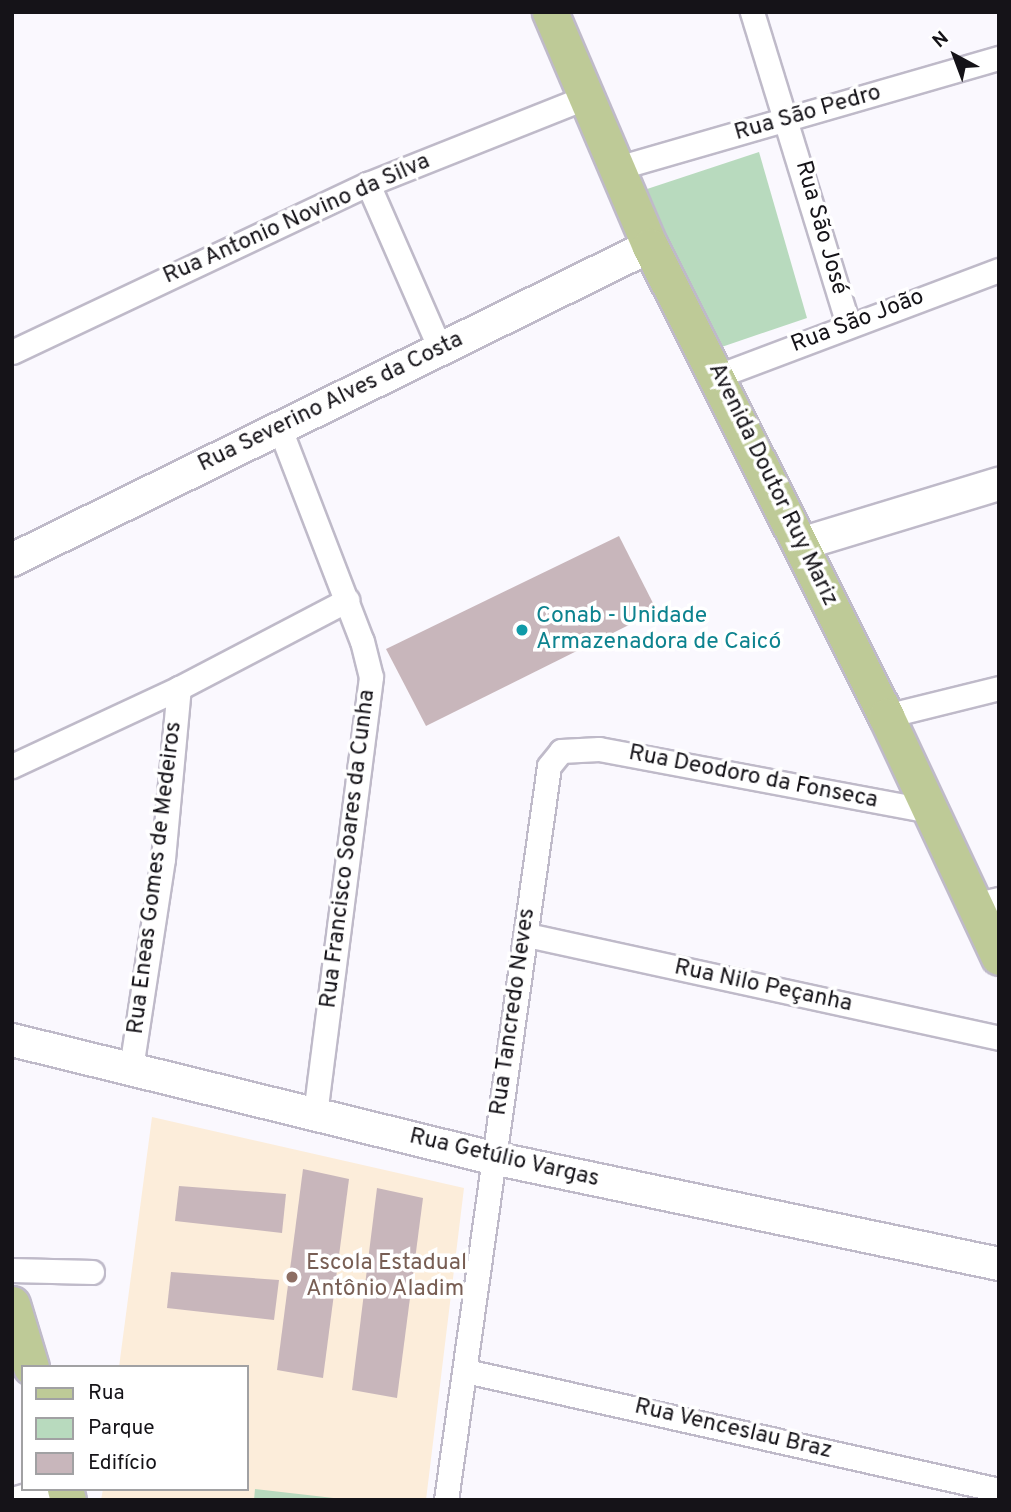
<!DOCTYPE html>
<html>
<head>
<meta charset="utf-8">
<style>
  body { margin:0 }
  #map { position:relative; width:1011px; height:1512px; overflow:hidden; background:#faf8fe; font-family:Overpass,sans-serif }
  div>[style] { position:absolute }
  .education>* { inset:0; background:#fcedda }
  .green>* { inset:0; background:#b8dabe }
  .building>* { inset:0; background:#c8b6bb }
  .roads { filter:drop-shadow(2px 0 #bfbac9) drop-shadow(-2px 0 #bfbac9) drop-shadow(0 2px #bfbac9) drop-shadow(0 -2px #bfbac9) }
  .street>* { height:23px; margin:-11.5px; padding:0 11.5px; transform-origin:11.5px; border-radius:11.5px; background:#fff }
  .secondary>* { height:32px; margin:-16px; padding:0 16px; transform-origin:16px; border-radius:16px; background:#fff }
  .primary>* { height:35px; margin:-17.5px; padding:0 17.5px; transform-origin:17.5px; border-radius:17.5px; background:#beca97 }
  .dots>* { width:19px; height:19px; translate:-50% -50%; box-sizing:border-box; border:4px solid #fff; border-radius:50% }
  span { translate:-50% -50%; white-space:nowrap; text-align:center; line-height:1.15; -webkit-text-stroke:7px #fff; paint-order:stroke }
  .street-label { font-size:23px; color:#151318 }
  .culture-label { font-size:23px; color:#0d838f }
  .left { translate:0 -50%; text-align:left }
  .education-label { font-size:23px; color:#785e54 }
  .frame { position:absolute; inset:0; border:14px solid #151318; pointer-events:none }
  .legend { position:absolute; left:21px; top:1365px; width:228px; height:126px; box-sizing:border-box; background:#fff; border:2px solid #a1a1a3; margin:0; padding:9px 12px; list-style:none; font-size:21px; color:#151318 }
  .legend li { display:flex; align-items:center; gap:14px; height:35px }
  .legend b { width:35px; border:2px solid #a1a1a3 }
  .north { position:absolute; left:920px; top:21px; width:70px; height:70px; -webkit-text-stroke:5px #fff; paint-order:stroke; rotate:319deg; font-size:19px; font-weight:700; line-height:28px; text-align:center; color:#151318 }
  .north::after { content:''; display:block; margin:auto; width:24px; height:32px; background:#151318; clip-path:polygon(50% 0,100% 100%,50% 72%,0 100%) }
</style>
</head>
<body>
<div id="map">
  <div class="education">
    <div style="clip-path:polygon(152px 1117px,464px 1188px,426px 1500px,101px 1500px,103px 1489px,247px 1489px,247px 1367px,119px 1367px)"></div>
  </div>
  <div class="green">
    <div style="clip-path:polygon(759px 152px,807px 318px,707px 352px,638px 192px)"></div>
    <div style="clip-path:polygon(255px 1489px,351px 1500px,254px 1500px)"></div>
  </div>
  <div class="building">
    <div style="clip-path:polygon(619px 536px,657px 611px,426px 726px,386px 649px)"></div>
    <div style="clip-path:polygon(303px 1169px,349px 1179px,323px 1378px,277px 1370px)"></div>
    <div style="clip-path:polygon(179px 1186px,286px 1194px,282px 1233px,175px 1221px)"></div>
    <div style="clip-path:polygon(377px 1188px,423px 1198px,397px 1398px,352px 1390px)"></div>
    <div style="clip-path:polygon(171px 1272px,279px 1280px,274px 1320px,167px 1308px)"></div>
  </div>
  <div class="roads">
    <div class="street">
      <div style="left:752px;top:12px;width:326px;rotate:72.9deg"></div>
      <div style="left:617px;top:168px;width:398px;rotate:-16.1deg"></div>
      <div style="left:368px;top:184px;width:180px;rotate:66.4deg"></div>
      <div style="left:12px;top:352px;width:394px;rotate:-25.3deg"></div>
      <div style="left:368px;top:184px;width:236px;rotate:-21.7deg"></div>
      <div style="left:718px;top:376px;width:300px;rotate:-20.7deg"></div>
      <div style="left:280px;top:429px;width:227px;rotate:68.9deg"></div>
      <div style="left:362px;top:641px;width:37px;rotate:76deg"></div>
      <div style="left:371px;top:677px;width:443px;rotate:97.3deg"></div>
      <div style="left:886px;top:716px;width:116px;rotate:-13.9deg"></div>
      <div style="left:12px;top:766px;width:184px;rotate:-25deg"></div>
      <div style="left:179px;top:688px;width:190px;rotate:-27.6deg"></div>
      <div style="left:977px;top:904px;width:23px;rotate:-13deg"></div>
      <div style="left:527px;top:935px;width:483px;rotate:12.3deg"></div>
      <div style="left:131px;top:1068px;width:211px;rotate:-81.3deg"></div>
      <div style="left:163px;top:859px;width:172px;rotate:-84.7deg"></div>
      <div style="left:12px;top:1270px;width:80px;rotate:1.4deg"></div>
      <div style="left:466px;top:1371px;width:546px;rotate:12.59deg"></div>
      <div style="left:12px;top:1499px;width:37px;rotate:-16deg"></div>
      <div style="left:446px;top:1500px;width:741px;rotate:-82.01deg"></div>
      <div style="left:549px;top:766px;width:19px;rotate:-51deg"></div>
      <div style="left:561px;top:751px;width:38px;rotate:-3deg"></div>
      <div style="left:599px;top:749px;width:338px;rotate:10.6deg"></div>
    </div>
    <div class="secondary">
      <div style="left:801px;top:544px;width:207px;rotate:-16.9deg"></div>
      <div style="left:12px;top:560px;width:711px;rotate:-26.2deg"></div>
      <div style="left:12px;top:1040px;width:495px;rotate:13.8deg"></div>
      <div style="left:493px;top:1158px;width:517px;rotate:11.83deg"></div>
    </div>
    <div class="primary">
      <div style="left:550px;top:12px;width:254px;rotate:66.9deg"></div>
      <div style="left:650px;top:246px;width:526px;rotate:63.34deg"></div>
      <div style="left:886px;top:716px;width:266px;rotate:64.9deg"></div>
      <div style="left:12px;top:1304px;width:66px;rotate:73.2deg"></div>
      <div style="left:65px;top:1489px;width:11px;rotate:75deg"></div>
    </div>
  </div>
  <div class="dots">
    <div style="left:522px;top:630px;background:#0f9aa8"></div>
    <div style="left:292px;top:1277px;background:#8d6e63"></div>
  </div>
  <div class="street-label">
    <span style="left:808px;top:114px;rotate:-16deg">Rua São Pedro</span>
    <span style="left:297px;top:220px;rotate:-24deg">Rua Antonio Novino da Silva</span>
    <span style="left:820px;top:228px;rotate:74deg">Rua São José</span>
    <span style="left:858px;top:322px;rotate:-21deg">Rua São João</span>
    <span style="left:331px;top:403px;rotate:-26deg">Rua Severino Alves da Costa</span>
    <span style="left:772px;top:485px;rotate:64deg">Avenida Doutor Ruy Mariz</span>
    <span style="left:753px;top:778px;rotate:11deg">Rua Deodoro da Fonseca</span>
    <span style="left:349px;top:849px;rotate:-83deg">Rua Francisco Soares da Cunha</span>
    <span style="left:156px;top:878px;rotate:-83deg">Rua Eneas Gomes de Medeiros</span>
    <span style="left:763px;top:987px;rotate:12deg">Rua Nilo Peçanha</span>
    <span style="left:514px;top:1012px;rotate:-82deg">Rua Tancredo Neves</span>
    <span style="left:504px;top:1159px;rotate:13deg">Rua Getúlio Vargas</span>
    <span style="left:733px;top:1430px;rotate:13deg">Rua Venceslau Braz</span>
  </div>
  <div class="culture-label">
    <span class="left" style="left:536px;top:630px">Conab - Unidade<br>Armazenadora de Caicó</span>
  </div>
  <div class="education-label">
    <span class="left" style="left:306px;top:1277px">Escola Estadual<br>Antônio Aladim</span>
  </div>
  <div class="frame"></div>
  <ul class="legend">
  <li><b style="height:9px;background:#beca97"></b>Rua</li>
  <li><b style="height:19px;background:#b8dabe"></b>Parque</li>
  <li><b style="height:19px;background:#c8b6bb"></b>Edifício</li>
  </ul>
  <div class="north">N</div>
</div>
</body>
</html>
